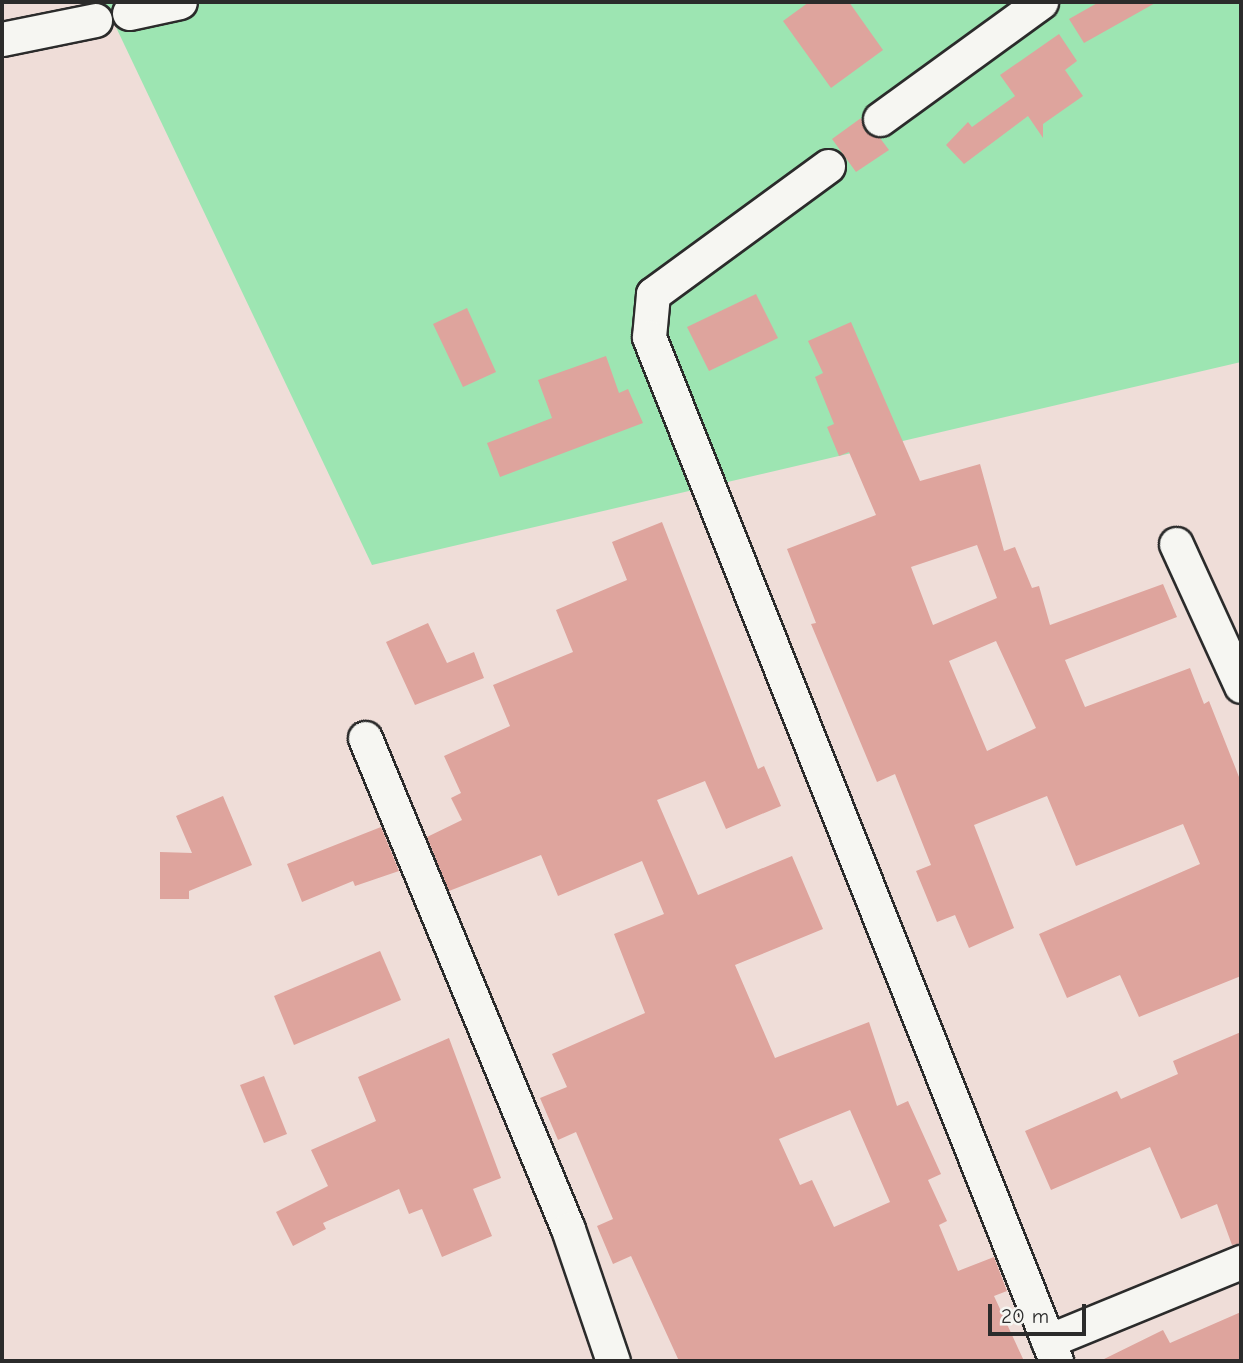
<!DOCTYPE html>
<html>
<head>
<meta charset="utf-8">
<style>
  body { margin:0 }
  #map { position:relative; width:1243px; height:1363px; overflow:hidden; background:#efddd8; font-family:"Comic Neue",sans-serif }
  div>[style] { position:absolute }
  .green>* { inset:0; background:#9de5b2 }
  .building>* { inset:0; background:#dea49d }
  .roads { filter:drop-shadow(2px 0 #2b2b2b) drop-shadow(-2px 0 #2b2b2b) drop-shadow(0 2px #2b2b2b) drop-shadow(0 -2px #2b2b2b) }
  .street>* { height:33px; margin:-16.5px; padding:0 16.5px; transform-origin:16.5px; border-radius:16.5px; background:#f6f6f2 }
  span { translate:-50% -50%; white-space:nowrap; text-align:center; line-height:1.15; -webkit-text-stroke:5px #f6f6f2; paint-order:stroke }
  .frame { position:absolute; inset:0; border:4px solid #2b2b2b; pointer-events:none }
  .scale { position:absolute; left:988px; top:1304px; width:98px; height:32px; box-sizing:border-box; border:4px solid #2b2b2b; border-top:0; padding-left:9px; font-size:21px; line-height:24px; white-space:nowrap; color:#2b2b2b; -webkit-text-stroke:5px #f6f6f2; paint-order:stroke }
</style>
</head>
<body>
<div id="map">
  <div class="green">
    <div style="clip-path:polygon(104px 2px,1241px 2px,1241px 362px,372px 565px)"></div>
  </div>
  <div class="building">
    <div style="clip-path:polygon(809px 2px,849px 2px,883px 50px,831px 88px,783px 21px)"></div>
    <div style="clip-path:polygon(1099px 2px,1157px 2px,1084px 43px,1069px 19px)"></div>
    <div style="clip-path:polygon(1059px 34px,1077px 61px,1065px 70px,1083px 96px,1043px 124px,1043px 138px,1028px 116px,964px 164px,946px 145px,968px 122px,972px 127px,1015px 96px,1000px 75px)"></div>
    <div style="clip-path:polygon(861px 118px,865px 131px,880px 138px,889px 150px,856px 172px,832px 139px)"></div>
    <div style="clip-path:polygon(756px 294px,778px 338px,709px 371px,687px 327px)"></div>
    <div style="clip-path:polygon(467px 308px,496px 372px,463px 387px,433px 324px)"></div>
    <div style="clip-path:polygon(evenodd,851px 322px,920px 481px,980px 464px,1004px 551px,1015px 547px,1032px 588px,1039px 586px,1050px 625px,1163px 584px,1177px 617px,1065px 660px,1085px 707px,1190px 668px,1204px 704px,1209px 701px,1241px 782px,1241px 976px,1139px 1017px,1120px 975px,1067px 998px,1039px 934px,1200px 864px,1183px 824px,1076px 866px,1047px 796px,974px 825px,1014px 928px,969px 948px,955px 915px,937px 922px,916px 871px,931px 865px,895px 774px,877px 782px,811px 624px,816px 623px,787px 549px,876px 515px,849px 452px,839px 456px,827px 427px,834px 424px,815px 377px,823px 373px,808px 341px,851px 322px,977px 545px,997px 598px,933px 625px,911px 567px,977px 545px,851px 322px,996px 641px,1036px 728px,987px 751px,949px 661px,996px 641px)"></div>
    <div style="clip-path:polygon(606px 356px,619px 393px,628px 389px,643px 423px,500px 477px,487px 443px,552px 418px,538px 380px)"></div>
    <div style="clip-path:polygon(evenodd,662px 522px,758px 769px,764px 766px,781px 806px,726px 829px,705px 781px,657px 800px,698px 895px,792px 856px,823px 929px,735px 965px,775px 1058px,869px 1022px,897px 1106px,908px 1101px,941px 1174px,928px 1180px,947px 1221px,939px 1225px,958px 1271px,994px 1257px,1007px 1291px,994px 1296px,1024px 1361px,679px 1361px,631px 1256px,613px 1264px,597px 1226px,613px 1219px,576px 1132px,558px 1140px,540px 1098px,567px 1087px,552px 1054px,645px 1013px,614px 934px,664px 914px,642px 861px,558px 896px,541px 855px,449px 891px,427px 837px,462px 820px,451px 798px,461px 793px,444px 756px,510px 726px,493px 685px,573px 652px,556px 610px,627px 580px,612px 542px,662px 522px,850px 1110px,890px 1202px,834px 1227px,812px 1180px,800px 1185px,779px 1139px,850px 1110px)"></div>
    <div style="clip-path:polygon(428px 623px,447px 663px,474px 652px,484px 678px,415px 705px,386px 642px)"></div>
    <div style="clip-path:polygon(223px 796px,252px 865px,189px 891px,189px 899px,160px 899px,160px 852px,192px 853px,176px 816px)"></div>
    <div style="clip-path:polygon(381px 827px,399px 871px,355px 886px,353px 881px,302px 902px,287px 864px)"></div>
    <div style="clip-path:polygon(380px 951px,401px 1000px,294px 1045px,274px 996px)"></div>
    <div style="clip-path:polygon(1241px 1032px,1241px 1243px,1232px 1245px,1217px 1204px,1181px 1219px,1150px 1147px,1051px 1190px,1025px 1131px,1117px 1091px,1121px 1099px,1178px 1074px,1173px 1061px)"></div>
    <div style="clip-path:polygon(449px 1038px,501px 1178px,473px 1189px,492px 1236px,442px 1257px,422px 1209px,409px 1214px,399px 1189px,323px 1223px,326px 1229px,293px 1246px,276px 1212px,328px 1186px,311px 1150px,376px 1121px,358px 1077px)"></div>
    <div style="clip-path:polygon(264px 1076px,287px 1134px,264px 1143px,240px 1085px)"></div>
    <div style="clip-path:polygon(1241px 1312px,1241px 1361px,1100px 1361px,1163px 1330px,1170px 1343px)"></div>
  </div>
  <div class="roads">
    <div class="street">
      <div style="left:129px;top:13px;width:52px;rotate:-12.2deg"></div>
      <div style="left:2px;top:39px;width:95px;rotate:-11.5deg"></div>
      <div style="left:880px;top:119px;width:199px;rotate:-36deg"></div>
      <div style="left:828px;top:166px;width:217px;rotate:143.8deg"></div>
      <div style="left:653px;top:294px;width:43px;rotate:95.3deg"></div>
      <div style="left:649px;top:337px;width:1102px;rotate:68.32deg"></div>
      <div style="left:1176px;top:544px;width:156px;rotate:65.4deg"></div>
      <div style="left:365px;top:738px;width:531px;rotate:67.54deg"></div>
      <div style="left:568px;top:1229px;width:139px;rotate:71.2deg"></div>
      <div style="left:1048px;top:1341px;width:209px;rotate:-22.3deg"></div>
    </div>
  </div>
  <div class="frame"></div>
  <div class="scale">20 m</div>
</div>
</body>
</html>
